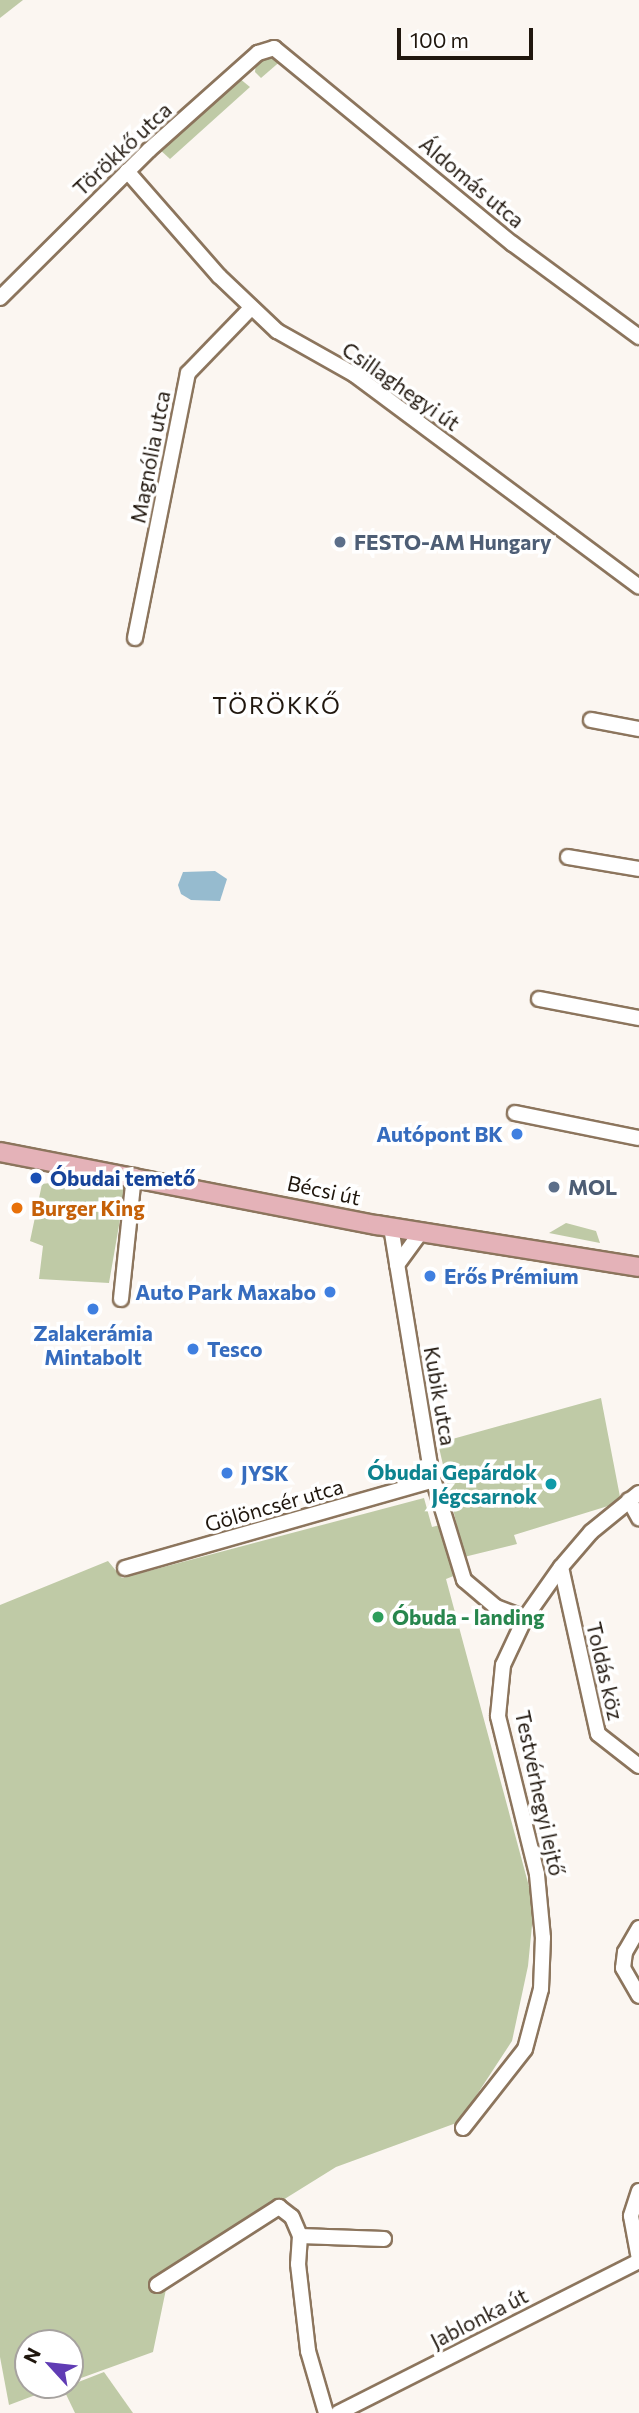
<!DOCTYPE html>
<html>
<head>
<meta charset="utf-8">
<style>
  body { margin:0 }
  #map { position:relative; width:639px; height:2413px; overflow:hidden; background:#fbf6f1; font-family:Commissioner,sans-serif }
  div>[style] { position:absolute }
  .green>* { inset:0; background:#bfcaa6 }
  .water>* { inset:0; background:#96bbcf }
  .roads { filter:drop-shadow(2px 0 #8c755d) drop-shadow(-2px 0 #8c755d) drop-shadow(0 2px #8c755d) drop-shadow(0 -2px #8c755d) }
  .minor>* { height:14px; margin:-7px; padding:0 7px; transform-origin:7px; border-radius:7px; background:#fff }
  .major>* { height:18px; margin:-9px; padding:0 9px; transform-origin:9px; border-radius:9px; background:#e4b2b8 }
  .dots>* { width:19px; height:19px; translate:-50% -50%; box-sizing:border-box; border:4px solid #fff; border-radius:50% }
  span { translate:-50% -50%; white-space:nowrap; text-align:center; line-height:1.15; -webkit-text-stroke:7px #fff; paint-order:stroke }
  .street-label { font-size:21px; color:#20170e }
  .service-label { font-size:21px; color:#4e5e75; font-weight:700 }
  .left { translate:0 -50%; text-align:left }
  .shop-label { font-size:21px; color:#366cbe; font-weight:700 }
  .right { translate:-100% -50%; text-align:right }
  .transit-label { font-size:21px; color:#164399; font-weight:700 }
  .food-label { font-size:21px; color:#c56008; font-weight:700 }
  .culture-label { font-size:21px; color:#0d838f; font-weight:700 }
  .leisure-label { font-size:21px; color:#27864d; font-weight:700 }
  .neighbourhood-label { font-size:23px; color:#20170e; letter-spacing:2px }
  .north { position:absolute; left:14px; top:2329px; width:70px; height:70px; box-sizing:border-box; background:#fff; border:2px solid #a6a29f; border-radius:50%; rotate:297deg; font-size:19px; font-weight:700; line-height:28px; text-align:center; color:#20170e }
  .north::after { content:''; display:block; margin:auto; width:24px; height:32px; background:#603cb4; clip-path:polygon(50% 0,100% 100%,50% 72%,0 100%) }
  .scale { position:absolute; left:397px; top:28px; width:136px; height:32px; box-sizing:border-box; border:4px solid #20170e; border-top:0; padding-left:9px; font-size:21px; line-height:24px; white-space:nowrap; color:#20170e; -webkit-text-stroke:5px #fff; paint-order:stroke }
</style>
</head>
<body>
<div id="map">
  <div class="green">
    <div style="clip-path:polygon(0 0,23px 0,0 18px)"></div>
    <div style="clip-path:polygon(270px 53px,283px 59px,261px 78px,255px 72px,256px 62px)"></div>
    <div style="clip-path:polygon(239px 78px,250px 87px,170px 159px,158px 148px)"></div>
    <div style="clip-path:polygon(81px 1179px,126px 1185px,109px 1283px,39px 1279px,43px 1246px,30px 1241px,42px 1184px)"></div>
    <div style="clip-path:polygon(566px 1223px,596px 1231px,600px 1243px,549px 1233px)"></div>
    <div style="clip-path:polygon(601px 1398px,621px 1502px,514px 1535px,517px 1544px,464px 1557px,438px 1443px)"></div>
    <div style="clip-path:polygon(424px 1498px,432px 1527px,440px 1525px,456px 1575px,446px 1579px,534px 1905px,528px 1966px,512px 2041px,459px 2122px,336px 2167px,170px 2270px,153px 2352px,70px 2382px,70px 2343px,28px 2343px,28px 2385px,62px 2385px,9px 2405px,0 2357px,0 1605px,108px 1561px,122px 1578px)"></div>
    <div style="clip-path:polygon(104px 2372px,133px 2413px,75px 2413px,63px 2388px)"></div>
  </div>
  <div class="water">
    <div style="clip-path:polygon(215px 871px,227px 879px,220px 901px,191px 900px,181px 894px,178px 885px,183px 872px)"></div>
  </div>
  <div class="roads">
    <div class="minor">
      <div style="left:127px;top:171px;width:140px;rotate:48.8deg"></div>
      <div style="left:219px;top:276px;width:80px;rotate:43.5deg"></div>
      <div style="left:277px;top:331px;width:90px;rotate:29.4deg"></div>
      <div style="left:355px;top:375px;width:354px;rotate:36.7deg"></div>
      <div style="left:0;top:298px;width:210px;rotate:-44.8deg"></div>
      <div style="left:149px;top:150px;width:146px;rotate:-41.7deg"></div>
      <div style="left:258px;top:53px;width:17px;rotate:-17deg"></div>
      <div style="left:274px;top:48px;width:309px;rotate:39.4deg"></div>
      <div style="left:513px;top:244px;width:157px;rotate:36.4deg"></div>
      <div style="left:135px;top:638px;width:270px;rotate:-78.7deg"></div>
      <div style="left:188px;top:373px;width:91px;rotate:-45.9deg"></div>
      <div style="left:591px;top:720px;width:49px;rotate:10.6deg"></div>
      <div style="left:568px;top:857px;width:72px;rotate:9.6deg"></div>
      <div style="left:539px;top:999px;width:102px;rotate:10.8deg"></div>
      <div style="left:515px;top:1113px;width:126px;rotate:11.4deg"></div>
      <div style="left:391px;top:1227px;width:248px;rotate:80.7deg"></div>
      <div style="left:431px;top:1472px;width:113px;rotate:73deg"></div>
      <div style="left:464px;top:1580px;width:42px;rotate:40.2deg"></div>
      <div style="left:496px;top:1607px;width:31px;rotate:21deg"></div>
      <div style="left:397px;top:1265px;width:41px;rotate:-54deg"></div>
      <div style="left:121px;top:1299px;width:124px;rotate:-84deg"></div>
      <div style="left:629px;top:1500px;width:21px;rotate:61deg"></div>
      <div style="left:561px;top:1567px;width:171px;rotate:77.5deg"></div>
      <div style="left:598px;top:1734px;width:52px;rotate:38deg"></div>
      <div style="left:125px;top:1568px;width:320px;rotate:-15.9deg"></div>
      <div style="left:639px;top:1928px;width:28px;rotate:120deg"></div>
      <div style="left:625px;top:1952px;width:16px;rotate:97deg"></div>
      <div style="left:623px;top:1968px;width:32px;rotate:60deg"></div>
      <div style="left:463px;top:2128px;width:100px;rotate:-51.9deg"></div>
      <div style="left:525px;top:2049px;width:62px;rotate:-75.1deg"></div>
      <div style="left:541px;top:1989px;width:51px;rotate:-87.8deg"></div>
      <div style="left:543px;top:1938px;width:64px;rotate:-95.4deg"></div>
      <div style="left:537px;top:1874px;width:163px;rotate:-103.9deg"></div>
      <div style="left:498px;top:1716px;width:51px;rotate:-84.4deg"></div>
      <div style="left:503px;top:1665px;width:52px;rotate:-64.9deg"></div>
      <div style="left:525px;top:1618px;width:62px;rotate:-54.8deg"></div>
      <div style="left:561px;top:1567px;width:46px;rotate:-49.4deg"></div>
      <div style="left:591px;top:1532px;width:62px;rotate:-39.1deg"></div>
      <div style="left:639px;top:2191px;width:26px;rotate:108deg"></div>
      <div style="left:631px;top:2216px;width:44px;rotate:79.5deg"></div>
      <div style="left:300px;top:2236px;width:28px;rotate:94deg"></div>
      <div style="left:298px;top:2264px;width:88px;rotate:83.4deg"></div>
      <div style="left:308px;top:2351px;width:65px;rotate:73.8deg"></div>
      <div style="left:157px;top:2285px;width:145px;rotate:-32.6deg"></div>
      <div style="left:279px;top:2207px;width:16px;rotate:38deg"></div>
      <div style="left:292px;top:2217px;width:21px;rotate:67deg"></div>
      <div style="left:300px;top:2236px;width:84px;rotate:2deg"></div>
      <div style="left:338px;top:2413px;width:337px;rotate:-26.8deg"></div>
    </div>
    <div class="major">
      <div style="left:0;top:1152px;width:384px;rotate:11deg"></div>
      <div style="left:377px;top:1225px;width:265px;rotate:9.1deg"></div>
    </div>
  </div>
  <div class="dots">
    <div style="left:340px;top:542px;background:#5c6f8a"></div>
    <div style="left:517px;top:1134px;background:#3f7fe0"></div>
    <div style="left:36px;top:1178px;background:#1a4fb4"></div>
    <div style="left:554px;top:1187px;background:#5c6f8a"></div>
    <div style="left:17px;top:1208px;background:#e8710a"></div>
    <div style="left:430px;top:1276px;background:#3f7fe0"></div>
    <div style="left:330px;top:1292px;background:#3f7fe0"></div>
    <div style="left:93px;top:1309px;background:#3f7fe0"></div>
    <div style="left:193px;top:1349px;background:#3f7fe0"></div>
    <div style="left:227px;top:1473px;background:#3f7fe0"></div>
    <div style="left:551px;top:1484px;background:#0f9aa8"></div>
    <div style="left:378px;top:1617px;background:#2e9e5b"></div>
  </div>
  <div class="street-label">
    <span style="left:122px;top:149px;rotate:-43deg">Törökkő utca</span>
    <span style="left:472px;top:182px;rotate:40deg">Áldomás utca</span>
    <span style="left:401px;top:386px;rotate:35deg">Csillaghegyi út</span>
    <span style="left:150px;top:457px;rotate:-79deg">Magnólia utca</span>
    <span style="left:324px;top:1190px;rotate:12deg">Bécsi út</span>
    <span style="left:440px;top:1396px;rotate:80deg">Kubik utca</span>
    <span style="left:274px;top:1505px;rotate:-16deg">Gölöncsér utca</span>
    <span style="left:605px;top:1671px;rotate:77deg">Toldás köz</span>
    <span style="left:540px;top:1793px;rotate:78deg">Testvérhegyi lejtő</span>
    <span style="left:479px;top:2318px;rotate:-27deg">Jablonka út</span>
  </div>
  <div class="service-label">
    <span class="left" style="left:354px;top:542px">FESTO-AM Hungary</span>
    <span class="left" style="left:568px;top:1187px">MOL</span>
  </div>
  <div class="shop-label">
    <span class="right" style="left:503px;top:1134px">Autópont BK</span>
    <span class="left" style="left:444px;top:1276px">Erős Prémium</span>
    <span class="right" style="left:316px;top:1292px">Auto Park Maxabo</span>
    <span style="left:93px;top:1345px">Zalakerámia<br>Mintabolt</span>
    <span class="left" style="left:207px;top:1349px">Tesco</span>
    <span class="left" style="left:241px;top:1473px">JYSK</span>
  </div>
  <div class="transit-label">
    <span class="left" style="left:50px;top:1178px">Óbudai temető</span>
  </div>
  <div class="food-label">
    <span class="left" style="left:31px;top:1208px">Burger King</span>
  </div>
  <div class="culture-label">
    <span class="right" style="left:537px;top:1484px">Óbudai Gepárdok<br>Jégcsarnok</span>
  </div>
  <div class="leisure-label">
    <span class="left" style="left:392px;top:1617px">Óbuda - landing</span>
  </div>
  <div class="neighbourhood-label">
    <span style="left:277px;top:705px">TÖRÖKKŐ</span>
  </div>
  <div class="north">N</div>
  <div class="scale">100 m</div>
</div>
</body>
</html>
